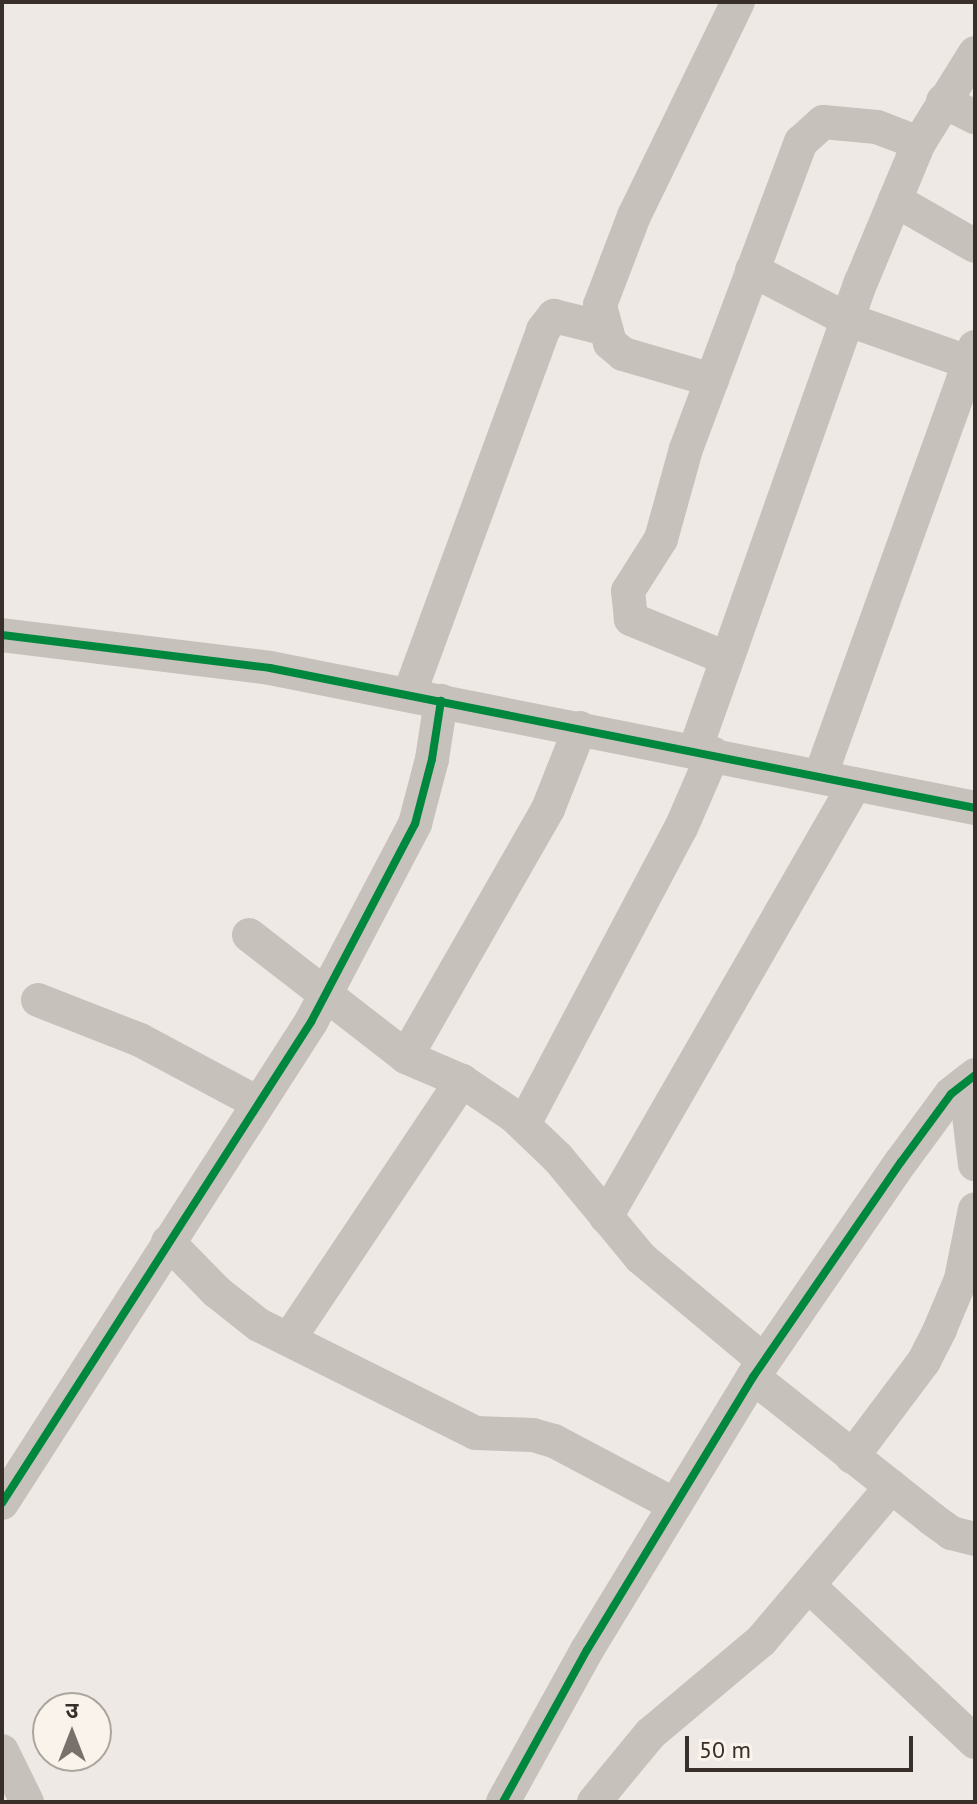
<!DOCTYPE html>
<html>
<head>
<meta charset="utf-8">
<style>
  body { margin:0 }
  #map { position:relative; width:977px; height:1804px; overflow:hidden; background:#eee9e4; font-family:"PT Sans","Noto Sans Devanagari",sans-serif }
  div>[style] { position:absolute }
  .minor>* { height:34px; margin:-17px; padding:0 17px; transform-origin:17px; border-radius:17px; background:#c7c1bc }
  .cycleway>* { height:8px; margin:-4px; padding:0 4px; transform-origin:4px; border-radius:4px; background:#00873e }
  span { translate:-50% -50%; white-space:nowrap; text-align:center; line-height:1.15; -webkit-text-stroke:8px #f9f3ec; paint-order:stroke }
  .frame { position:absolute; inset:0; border:4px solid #382f2a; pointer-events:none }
  .north { position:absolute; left:32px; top:1692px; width:80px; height:80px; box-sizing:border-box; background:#f9f3ec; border:2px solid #aca59e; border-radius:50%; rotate:0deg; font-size:22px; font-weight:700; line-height:32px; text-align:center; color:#382f2a }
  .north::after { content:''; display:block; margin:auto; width:28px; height:36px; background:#78706b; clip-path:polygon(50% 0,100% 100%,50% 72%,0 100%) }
  .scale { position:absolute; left:685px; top:1736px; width:228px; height:36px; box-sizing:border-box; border:4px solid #382f2a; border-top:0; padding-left:10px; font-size:24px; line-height:28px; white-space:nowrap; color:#382f2a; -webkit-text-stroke:6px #f9f3ec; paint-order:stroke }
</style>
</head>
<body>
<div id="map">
  <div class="minor">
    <div style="left:943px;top:101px;width:36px;rotate:27deg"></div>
    <div style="left:895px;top:200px;width:92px;rotate:29.9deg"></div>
    <div style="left:752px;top:270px;width:106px;rotate:27.5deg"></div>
    <div style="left:846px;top:319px;width:132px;rotate:19.5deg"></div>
    <div style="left:712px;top:380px;width:93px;rotate:-163.7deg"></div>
    <div style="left:623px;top:354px;width:17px;rotate:-140deg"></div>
    <div style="left:610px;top:343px;width:39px;rotate:-105deg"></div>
    <div style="left:600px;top:305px;width:95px;rotate:-69.1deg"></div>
    <div style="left:634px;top:216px;width:238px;rotate:-64.1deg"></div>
    <div style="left:2px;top:635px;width:270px;rotate:7deg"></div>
    <div style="left:270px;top:668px;width:719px;rotate:11.23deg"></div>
    <div style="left:726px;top:658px;width:103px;rotate:-157.7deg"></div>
    <div style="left:631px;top:619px;width:28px;rotate:-96deg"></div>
    <div style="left:628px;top:591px;width:62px;rotate:-57.6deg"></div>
    <div style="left:661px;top:539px;width:93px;rotate:-74.5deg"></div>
    <div style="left:686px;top:449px;width:328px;rotate:-69.5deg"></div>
    <div style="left:801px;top:142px;width:30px;rotate:-42deg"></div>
    <div style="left:823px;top:122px;width:54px;rotate:5.3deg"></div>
    <div style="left:877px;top:127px;width:45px;rotate:20.9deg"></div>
    <div style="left:409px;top:695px;width:389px;rotate:-69.8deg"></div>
    <div style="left:543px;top:330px;width:18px;rotate:-52deg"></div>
    <div style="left:554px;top:316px;width:50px;rotate:13.8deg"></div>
    <div style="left:695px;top:750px;width:497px;rotate:-70.5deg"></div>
    <div style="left:861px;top:282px;width:151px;rotate:-67.4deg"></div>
    <div style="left:919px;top:143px;width:106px;rotate:-58.1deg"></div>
    <div style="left:820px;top:777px;width:457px;rotate:-70.2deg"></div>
    <div style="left:249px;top:935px;width:199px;rotate:37.8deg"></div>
    <div style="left:406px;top:1057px;width:61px;rotate:23.2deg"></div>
    <div style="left:462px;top:1081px;width:63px;rotate:33.9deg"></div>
    <div style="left:514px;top:1116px;width:61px;rotate:43.7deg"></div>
    <div style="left:558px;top:1158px;width:130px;rotate:50.3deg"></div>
    <div style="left:641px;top:1258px;width:160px;rotate:39.9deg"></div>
    <div style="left:38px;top:1000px;width:110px;rotate:21.4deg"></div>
    <div style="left:140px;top:1040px;width:134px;rotate:28.1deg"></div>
    <div style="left:406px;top:1057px;width:286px;rotate:-60.2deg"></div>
    <div style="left:548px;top:809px;width:87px;rotate:-68.4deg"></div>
    <div style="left:965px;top:1083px;width:82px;rotate:83deg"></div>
    <div style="left:524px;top:1124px;width:335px;rotate:-62.1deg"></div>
    <div style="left:681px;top:828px;width:81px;rotate:-66.6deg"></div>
    <div style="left:606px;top:1217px;width:499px;rotate:-60.1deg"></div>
    <div style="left:168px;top:1242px;width:70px;rotate:45.6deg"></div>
    <div style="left:217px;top:1292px;width:53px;rotate:38.2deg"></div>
    <div style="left:259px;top:1325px;width:242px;rotate:26.5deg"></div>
    <div style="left:476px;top:1433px;width:57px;rotate:2deg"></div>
    <div style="left:533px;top:1435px;width:22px;rotate:16deg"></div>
    <div style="left:554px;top:1441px;width:137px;rotate:27.9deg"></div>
    <div style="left:289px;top:1339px;width:311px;rotate:-56.2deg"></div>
    <div style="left:753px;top:1377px;width:228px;rotate:38.4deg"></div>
    <div style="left:932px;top:1519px;width:24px;rotate:36deg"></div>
    <div style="left:951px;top:1533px;width:25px;rotate:14deg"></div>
    <div style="left:852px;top:1457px;width:120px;rotate:-53.1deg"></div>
    <div style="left:924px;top:1361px;width:36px;rotate:-63deg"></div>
    <div style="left:940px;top:1329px;width:54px;rotate:-67.2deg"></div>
    <div style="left:961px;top:1279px;width:71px;rotate:-78.7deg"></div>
    <div style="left:2px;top:1503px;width:572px;rotate:-57.28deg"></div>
    <div style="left:311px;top:1022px;width:224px;rotate:-62.3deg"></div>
    <div style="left:415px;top:824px;width:67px;rotate:-75.3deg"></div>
    <div style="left:432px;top:759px;width:59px;rotate:-81.2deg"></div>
    <div style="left:809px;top:1586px;width:228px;rotate:43.2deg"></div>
    <div style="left:2px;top:1751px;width:57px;rotate:63.9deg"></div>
    <div style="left:503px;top:1802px;width:174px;rotate:-61.1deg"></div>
    <div style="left:587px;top:1650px;width:320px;rotate:-58.7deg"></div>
    <div style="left:753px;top:1377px;width:261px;rotate:-55.5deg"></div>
    <div style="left:901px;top:1162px;width:84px;rotate:-53.7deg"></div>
    <div style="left:951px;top:1094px;width:31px;rotate:-38deg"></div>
    <div style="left:594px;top:1802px;width:88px;rotate:-50.5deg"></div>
    <div style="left:650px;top:1734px;width:145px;rotate:-40deg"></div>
    <div style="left:761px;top:1641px;width:202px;rotate:-49.8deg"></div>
  </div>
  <div class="cycleway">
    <div style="left:2px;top:635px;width:270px;rotate:7deg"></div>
    <div style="left:270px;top:668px;width:719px;rotate:11.23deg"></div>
    <div style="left:2px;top:1503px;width:572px;rotate:-57.28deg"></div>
    <div style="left:311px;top:1022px;width:224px;rotate:-62.3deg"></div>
    <div style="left:415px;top:824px;width:67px;rotate:-75.3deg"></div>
    <div style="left:432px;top:759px;width:59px;rotate:-81.2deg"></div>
    <div style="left:503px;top:1802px;width:174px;rotate:-61.1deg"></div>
    <div style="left:587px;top:1650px;width:320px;rotate:-58.7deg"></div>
    <div style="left:753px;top:1377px;width:261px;rotate:-55.5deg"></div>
    <div style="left:901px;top:1162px;width:84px;rotate:-53.7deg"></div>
    <div style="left:951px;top:1094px;width:31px;rotate:-38deg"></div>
  </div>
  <div class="frame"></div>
  <div class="north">उ</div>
  <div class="scale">50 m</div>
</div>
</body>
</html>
